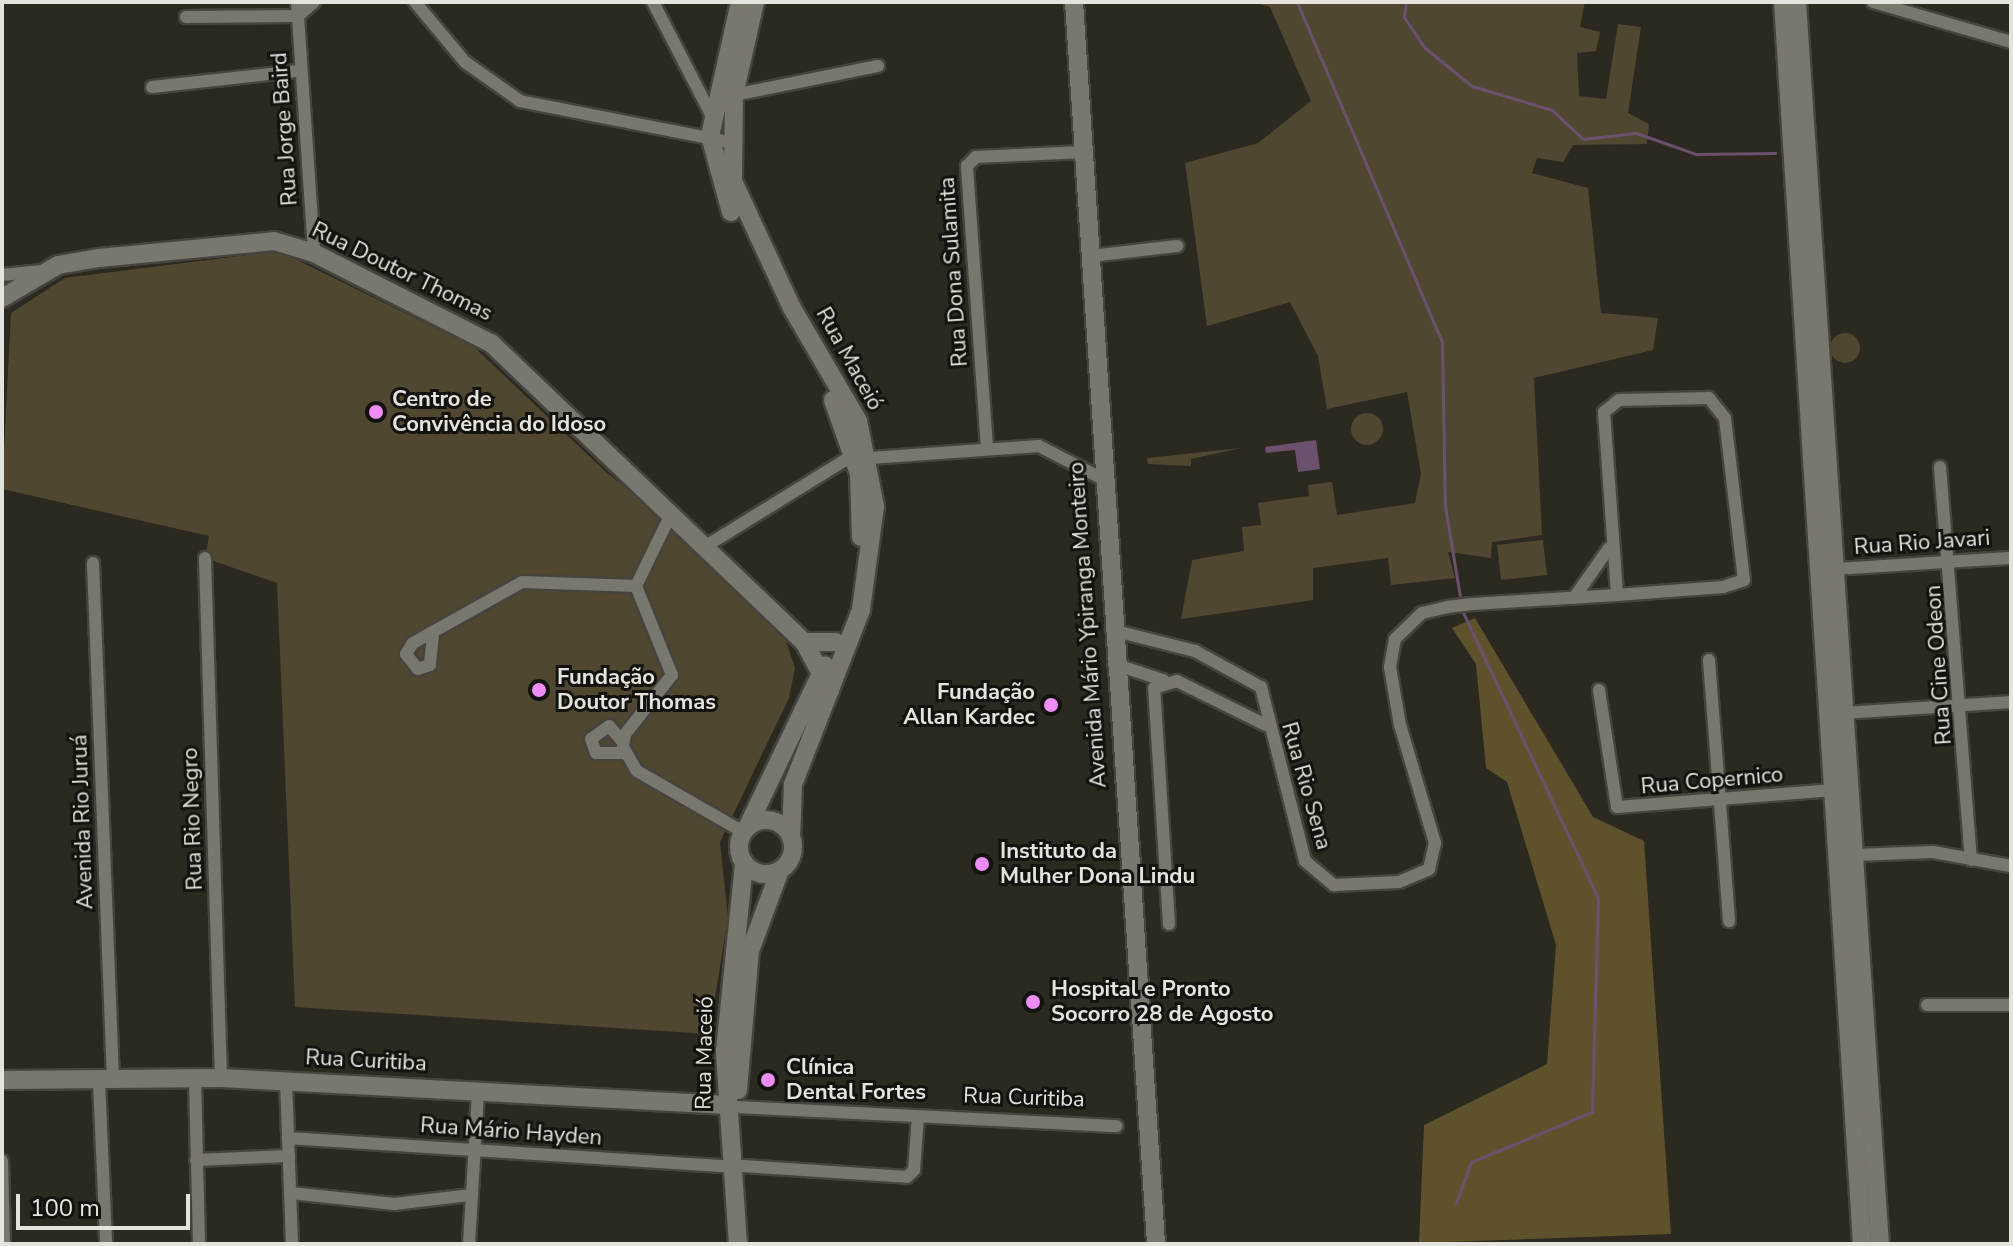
<!DOCTYPE html>
<html>
<head>
<meta charset="utf-8">
<style>
  body { margin:0 }
  #map { position:relative; width:2013px; height:1246px; overflow:hidden; background:#2c2921; font-family:"Nunito Sans",sans-serif }
  div>[style] { position:absolute }
  .green>* { inset:0; background:#4f4730 }
  .round { border-radius:50% }
  .forest>* { inset:0; background:#5e522d }
  .water>* { inset:0; background:#6b516d }
  .stream>* { height:3px; margin:-1.5px; padding:0 1.5px; transform-origin:1.5px; border-radius:1.5px; background:#6b516d }
  .roads { filter:drop-shadow(2px 0 #46443e) drop-shadow(-2px 0 #46443e) drop-shadow(0 2px #46443e) drop-shadow(0 -2px #46443e) }
  .street>* { height:12px; margin:-6px; padding:0 6px; transform-origin:6px; border-radius:6px; background:#7a776e }
  .secondary>* { height:18px; margin:-9px; padding:0 9px; transform-origin:9px; border-radius:9px; background:#7a776e }
  .secondary>.ring { margin:-9px; padding:0; box-sizing:content-box; background:none; border:18px solid #7a776e; border-radius:50% }
  .dots>* { width:22px; height:22px; translate:-50% -50%; box-sizing:border-box; border:4px solid #13120e; border-radius:50% }
  span { translate:-50% -50%; white-space:nowrap; text-align:center; line-height:1.15; -webkit-text-stroke:6px #13120e; paint-order:stroke }
  .street-label { font-size:22px; color:#e5e3de }
  .poi-label { font-size:22px; color:#e5e3de; font-weight:700 }
  .left { translate:0 -50%; text-align:left }
  .right { translate:-100% -50%; text-align:right }
  .frame { position:absolute; inset:0; border:4px solid #e5e3de; pointer-events:none }
  .scale { position:absolute; left:16px; top:1194px; width:174px; height:36px; box-sizing:border-box; border:4px solid #e5e3de; border-top:0; padding-left:10px; font-size:24px; line-height:28px; white-space:nowrap; color:#e5e3de; -webkit-text-stroke:6px #13120e; paint-order:stroke }
</style>
</head>
<body>
<div id="map">
  <div class="green">
    <div style="clip-path:polygon(1252px 2px,1585px 2px,1580px 27px,1600px 32px,1596px 51px,1577px 53px,1579px 96px,1606px 99px,1618px 24px,1641px 27px,1628px 113px,1649px 124px,1647px 144px,1573px 145px,1563px 162px,1537px 158px,1532px 173px,1588px 188px,1601px 313px,1658px 318px,1653px 350px,1534px 378px,1542px 535px,1492px 542px,1491px 558px,1448px 552px,1455px 578px,1391px 585px,1388px 558px,1313px 568px,1313px 600px,1181px 619px,1192px 560px,1244px 551px,1242px 527px,1261px 525px,1258px 503px,1309px 496px,1308px 485px,1332px 482px,1337px 515px,1415px 503px,1421px 474px,1407px 392px,1327px 409px,1318px 356px,1290px 302px,1207px 326px,1185px 163px,1258px 143px,1311px 101px,1270px 7px)"></div>
    <div style="clip-path:polygon(279px 251px,474px 347px,606px 472px,717px 561px,784px 635px,795px 668px,789px 698px,720px 842px,728px 918px,709px 1034px,295px 1007px,277px 583px,205px 558px,209px 536px,2px 489px,11px 313px,65px 278px)"></div>
    <div class="round" style="left:1830px;top:333px;width:30px;height:30px"></div>
    <div class="round" style="left:1351px;top:413px;width:32px;height:32px"></div>
    <div style="clip-path:polygon(1241px 448px,1191px 459px,1191px 466px,1148px 464px,1147px 458px)"></div>
    <div style="clip-path:polygon(1543px 540px,1547px 575px,1501px 580px,1497px 545px)"></div>
  </div>
  <div class="forest">
    <div style="clip-path:polygon(1475px 618px,1593px 817px,1644px 841px,1671px 1234px,1419px 1243px,1424px 1125px,1547px 1064px,1556px 945px,1507px 782px,1486px 768px,1476px 664px,1452px 628px)"></div>
  </div>
  <div class="water">
    <div style="clip-path:polygon(1316px 440px,1320px 469px,1298px 472px,1295px 450px,1266px 453px,1265px 447px)"></div>
  </div>
  <div class="stream">
    <div style="left:1297px;top:2px;width:370px;rotate:66.9deg"></div>
    <div style="left:1442px;top:342px;width:164px;rotate:89deg"></div>
    <div style="left:1445px;top:506px;width:98px;rotate:80.6deg"></div>
    <div style="left:1406px;top:2px;width:15px;rotate:98deg"></div>
    <div style="left:1404px;top:17px;width:37px;rotate:56deg"></div>
    <div style="left:1425px;top:48px;width:60px;rotate:39deg"></div>
    <div style="left:1472px;top:86px;width:84px;rotate:16.7deg"></div>
    <div style="left:1552px;top:110px;width:42px;rotate:43.1deg"></div>
    <div style="left:1583px;top:139px;width:53px;rotate:-6.5deg"></div>
    <div style="left:1636px;top:133px;width:64px;rotate:19.3deg"></div>
    <div style="left:1696px;top:154px;width:79px;rotate:-0.7deg"></div>
    <div style="left:1456px;top:1203px;width:44px;rotate:-69.9deg"></div>
    <div style="left:1471px;top:1162px;width:131px;rotate:-22.5deg"></div>
    <div style="left:1592px;top:1112px;width:214px;rotate:-88.4deg"></div>
    <div style="left:1598px;top:898px;width:318px;rotate:-115.3deg"></div>
  </div>
  <div class="roads">
    <div class="street">
      <div style="left:297px;top:2px;width:252px;rotate:86.1deg"></div>
      <div style="left:415px;top:2px;width:78px;rotate:50.2deg"></div>
      <div style="left:465px;top:62px;width:67px;rotate:35.3deg"></div>
      <div style="left:520px;top:101px;width:213px;rotate:11.1deg"></div>
      <div style="left:653px;top:2px;width:131px;rotate:62.7deg"></div>
      <div style="left:1873px;top:2px;width:144px;rotate:16.2deg"></div>
      <div style="left:186px;top:17px;width:112px;rotate:-0.5deg"></div>
      <div style="left:298px;top:16px;width:21px;rotate:-41deg"></div>
      <div style="left:152px;top:87px;width:147px;rotate:-6.3deg"></div>
      <div style="left:734px;top:95px;width:147px;rotate:-11.4deg"></div>
      <div style="left:1090px;top:256px;width:88px;rotate:-6.6deg"></div>
      <div style="left:2px;top:275px;width:40px;rotate:-5.7deg"></div>
      <div style="left:987px;top:447px;width:282px;rotate:-94.1deg"></div>
      <div style="left:967px;top:166px;width:13px;rotate:-45deg"></div>
      <div style="left:976px;top:157px;width:107px;rotate:-2.7deg"></div>
      <div style="left:870px;top:458px;width:169px;rotate:-4.1deg"></div>
      <div style="left:1039px;top:446px;width:70px;rotate:27.3deg"></div>
      <div style="left:1940px;top:467px;width:394px;rotate:85.5deg"></div>
      <div style="left:671px;top:514px;width:80px;rotate:115.9deg"></div>
      <div style="left:636px;top:586px;width:96px;rotate:68deg"></div>
      <div style="left:672px;top:675px;width:75px;rotate:128.5deg"></div>
      <div style="left:625px;top:734px;width:13px;rotate:99deg"></div>
      <div style="left:623px;top:747px;width:28px;rotate:60deg"></div>
      <div style="left:637px;top:771px;width:122px;rotate:29.9deg"></div>
      <div style="left:706px;top:546px;width:175px;rotate:-31.7deg"></div>
      <div style="left:205px;top:558px;width:520px;rotate:88.24deg"></div>
      <div style="left:93px;top:563px;width:517px;rotate:87.78deg"></div>
      <div style="left:1835px;top:569px;width:176px;rotate:-3.6deg"></div>
      <div style="left:1574px;top:598px;width:61px;rotate:-55deg"></div>
      <div style="left:1112px;top:630px;width:86px;rotate:14.2deg"></div>
      <div style="left:1195px;top:651px;width:75px;rotate:28.6deg"></div>
      <div style="left:1261px;top:687px;width:179px;rotate:75.8deg"></div>
      <div style="left:1305px;top:861px;width:38px;rotate:40deg"></div>
      <div style="left:1334px;top:885px;width:65px;rotate:-2.6deg"></div>
      <div style="left:1399px;top:882px;width:33px;rotate:-23deg"></div>
      <div style="left:1429px;top:869px;width:27px;rotate:-77deg"></div>
      <div style="left:1435px;top:843px;width:123px;rotate:-106.5deg"></div>
      <div style="left:1400px;top:725px;width:59px;rotate:-99.8deg"></div>
      <div style="left:1390px;top:667px;width:28px;rotate:-80deg"></div>
      <div style="left:1395px;top:639px;width:37px;rotate:-44deg"></div>
      <div style="left:1422px;top:613px;width:26px;rotate:-13deg"></div>
      <div style="left:1447px;top:607px;width:25px;rotate:-7deg"></div>
      <div style="left:1472px;top:604px;width:145px;rotate:-3.6deg"></div>
      <div style="left:1617px;top:595px;width:106px;rotate:-4.3deg"></div>
      <div style="left:1723px;top:587px;width:22px;rotate:-18deg"></div>
      <div style="left:1744px;top:580px;width:163px;rotate:-96.7deg"></div>
      <div style="left:1725px;top:418px;width:26px;rotate:-129deg"></div>
      <div style="left:1709px;top:398px;width:90px;rotate:178.7deg"></div>
      <div style="left:1619px;top:400px;width:19px;rotate:141deg"></div>
      <div style="left:1604px;top:412px;width:183px;rotate:85.9deg"></div>
      <div style="left:433px;top:635px;width:30px;rotate:96deg"></div>
      <div style="left:430px;top:665px;width:13px;rotate:162deg"></div>
      <div style="left:418px;top:669px;width:19px;rotate:-129deg"></div>
      <div style="left:406px;top:654px;width:13px;rotate:-58deg"></div>
      <div style="left:413px;top:643px;width:125px;rotate:-29.2deg"></div>
      <div style="left:522px;top:582px;width:114px;rotate:2deg"></div>
      <div style="left:1709px;top:660px;width:262px;rotate:85.6deg"></div>
      <div style="left:1114px;top:664px;width:52px;rotate:18.1deg"></div>
      <div style="left:1599px;top:690px;width:118px;rotate:81.3deg"></div>
      <div style="left:1617px;top:807px;width:218px;rotate:-4.5deg"></div>
      <div style="left:1843px;top:713px;width:168px;rotate:-3.7deg"></div>
      <div style="left:623px;top:742px;width:21px;rotate:-131deg"></div>
      <div style="left:609px;top:726px;width:22px;rotate:144deg"></div>
      <div style="left:591px;top:739px;width:15px;rotate:70deg"></div>
      <div style="left:596px;top:753px;width:29px"></div>
      <div style="left:1855px;top:855px;width:78px;rotate:-2.2deg"></div>
      <div style="left:1933px;top:852px;width:79px;rotate:10.2deg"></div>
      <div style="left:1169px;top:924px;width:236px;rotate:-93.6deg"></div>
      <div style="left:1154px;top:688px;width:24px;rotate:-17deg"></div>
      <div style="left:1177px;top:681px;width:99px;rotate:26.3deg"></div>
      <div style="left:1927px;top:1005px;width:84px"></div>
      <div style="left:195px;top:1079px;width:165px;rotate:88.6deg"></div>
      <div style="left:99px;top:1081px;width:163px;rotate:87.5deg"></div>
      <div style="left:286px;top:1081px;width:163px;rotate:87.9deg"></div>
      <div style="left:738px;top:1107px;width:379px;rotate:2.9deg"></div>
      <div style="left:288px;top:1138px;width:444px;rotate:3.7deg"></div>
      <div style="left:196px;top:1160px;width:93px;rotate:-2.5deg"></div>
      <div style="left:2px;top:1161px;width:83px;rotate:88.6deg"></div>
      <div style="left:743px;top:1166px;width:164px;rotate:3.8deg"></div>
      <div style="left:907px;top:1177px;width:10px;rotate:-45deg"></div>
      <div style="left:914px;top:1170px;width:53px;rotate:-85.7deg"></div>
      <div style="left:291px;top:1193px;width:104px;rotate:6.1deg"></div>
      <div style="left:394px;top:1204px;width:78px;rotate:-6.7deg"></div>
      <div style="left:469px;top:1244px;width:153px;rotate:-86.6deg"></div>
    </div>
    <div class="secondary">
      <div style="left:755px;top:2px;width:95px;rotate:102.7deg"></div>
      <div style="left:734px;top:95px;width:86px;rotate:90.7deg"></div>
      <div style="left:733px;top:181px;width:140px;rotate:65.1deg"></div>
      <div style="left:792px;top:308px;width:131px;rotate:59.7deg"></div>
      <div style="left:858px;top:421px;width:87px;rotate:78.7deg"></div>
      <div style="left:875px;top:506px;width:105px;rotate:97.7deg"></div>
      <div style="left:861px;top:610px;width:187px;rotate:111.3deg"></div>
      <div style="left:793px;top:784px;width:54px;rotate:92.1deg"></div>
      <div style="left:1074px;top:2px;width:1245px;rotate:86.22deg"></div>
      <div style="left:1783px;top:2px;width:1245px;rotate:86.36deg"></div>
      <div style="left:1797px;top:2px;width:1245px;rotate:86.18deg"></div>
      <div style="left:731px;top:212px;width:79px;rotate:-105.4deg"></div>
      <div style="left:710px;top:136px;width:137px;rotate:-77.4deg"></div>
      <div style="left:2px;top:298px;width:65px;rotate:-30.5deg"></div>
      <div style="left:58px;top:265px;width:42px;rotate:-9.7deg"></div>
      <div style="left:99px;top:258px;width:176px;rotate:-5.5deg"></div>
      <div style="left:274px;top:241px;width:42px;rotate:16.7deg"></div>
      <div style="left:314px;top:253px;width:199px;rotate:27deg"></div>
      <div style="left:491px;top:343px;width:433px;rotate:43.7deg"></div>
      <div style="left:804px;top:642px;width:55px;rotate:61.6deg"></div>
      <div style="left:833px;top:400px;width:78px;rotate:70.6deg"></div>
      <div style="left:859px;top:474px;width:63px;rotate:88.2deg"></div>
      <div style="left:804px;top:642px;width:32px"></div>
      <div class="ring" style="left:739px;top:820px;width:36px;height:36px"></div>
      <div style="left:748px;top:826px;width:178px;rotate:-64.4deg"></div>
      <div style="left:2px;top:1080px;width:219px;rotate:-0.5deg"></div>
      <div style="left:221px;top:1078px;width:507px;rotate:3.05deg"></div>
      <div style="left:738px;top:1090px;width:140px;rotate:-85.1deg"></div>
      <div style="left:750px;top:951px;width:86px;rotate:-69.7deg"></div>
      <div style="left:738px;top:1244px;width:193px;rotate:-93.9deg"></div>
      <div style="left:725px;top:1051px;width:189px;rotate:-84.2deg"></div>
    </div>
  </div>
  <div class="dots">
    <div style="left:376px;top:412px;background:#ee8cf8"></div>
    <div style="left:539px;top:690px;background:#ee8cf8"></div>
    <div style="left:1051px;top:705px;background:#ee8cf8"></div>
    <div style="left:982px;top:864px;background:#ee8cf8"></div>
    <div style="left:1033px;top:1002px;background:#ee8cf8"></div>
    <div style="left:768px;top:1080px;background:#ee8cf8"></div>
  </div>
  <div class="street-label">
    <span style="left:285px;top:129px;rotate:-94deg">Rua Jorge Baird</span>
    <span style="left:402px;top:272px;rotate:26deg">Rua Doutor Thomas</span>
    <span style="left:954px;top:272px;rotate:-94deg">Rua Dona Sulamita</span>
    <span style="left:849px;top:359px;rotate:61deg">Rua Maceió</span>
    <span style="left:1922px;top:543px;rotate:-4deg">Rua Rio Javari</span>
    <span style="left:1088px;top:625px;rotate:-94deg">Avenida Mário Ypiranga Monteiro</span>
    <span style="left:1939px;top:665px;rotate:-94deg">Rua Cine Odeon</span>
    <span style="left:1712px;top:781px;rotate:-5deg">Rua Copernico</span>
    <span style="left:1306px;top:786px;rotate:74deg">Rua Rio Sena</span>
    <span style="left:193px;top:819px;rotate:-92deg">Rua Rio Negro</span>
    <span style="left:83px;top:822px;rotate:-92deg">Avenida Rio Juruá</span>
    <span style="left:705px;top:1053px;rotate:-89deg">Rua Maceió</span>
    <span style="left:366px;top:1061px;rotate:3deg">Rua Curitiba</span>
    <span style="left:1024px;top:1098px;rotate:2deg">Rua Curitiba</span>
    <span style="left:511px;top:1132px;rotate:4deg">Rua Mário Hayden</span>
  </div>
  <div class="poi-label">
    <span class="left" style="left:392px;top:412px">Centro de<br>Convivência do Idoso</span>
    <span class="left" style="left:557px;top:690px">Fundação<br>Doutor Thomas</span>
    <span class="right" style="left:1035px;top:705px">Fundação<br>Allan Kardec</span>
    <span class="left" style="left:1000px;top:864px">Instituto da<br>Mulher Dona Lindu</span>
    <span class="left" style="left:1051px;top:1002px">Hospital e Pronto<br>Socorro 28 de Agosto</span>
    <span class="left" style="left:786px;top:1080px">Clínica<br>Dental Fortes</span>
  </div>
  <div class="frame"></div>
  <div class="scale">100 m</div>
</div>
</body>
</html>
